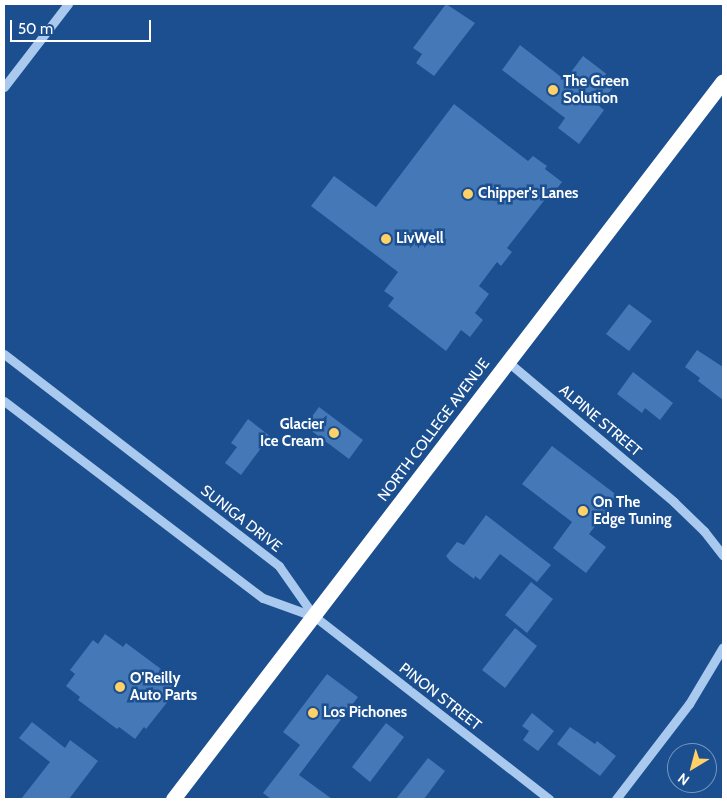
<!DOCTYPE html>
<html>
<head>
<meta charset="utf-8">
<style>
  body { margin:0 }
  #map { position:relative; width:727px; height:803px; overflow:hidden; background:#1b4f8f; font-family:Cabin,sans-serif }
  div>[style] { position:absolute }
  .building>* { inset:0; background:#4478b7 }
  .minor>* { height:9px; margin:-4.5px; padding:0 4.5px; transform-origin:4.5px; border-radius:4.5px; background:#a9c9ee }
  .highway>* { height:15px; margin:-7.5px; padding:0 7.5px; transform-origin:7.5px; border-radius:7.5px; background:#fff }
  .dots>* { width:14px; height:14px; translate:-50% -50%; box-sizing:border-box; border:2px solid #1b4f8f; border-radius:50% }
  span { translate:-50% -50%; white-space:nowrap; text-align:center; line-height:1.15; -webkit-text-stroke:5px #1b4f8f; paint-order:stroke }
  .poi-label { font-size:15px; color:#fff; font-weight:700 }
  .left { translate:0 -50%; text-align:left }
  .right { translate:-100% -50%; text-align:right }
  .street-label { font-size:15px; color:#fff }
  .frame { position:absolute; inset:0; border:5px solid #fff; pointer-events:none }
  .north { position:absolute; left:667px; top:743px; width:50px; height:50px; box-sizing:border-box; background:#1b4f8f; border:1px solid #7695bc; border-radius:50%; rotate:217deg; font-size:14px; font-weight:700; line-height:20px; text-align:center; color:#fff }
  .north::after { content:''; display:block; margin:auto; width:18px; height:22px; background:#ffd166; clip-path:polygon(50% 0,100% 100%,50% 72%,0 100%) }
  .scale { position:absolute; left:10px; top:20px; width:141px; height:22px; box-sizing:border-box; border:2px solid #fff; border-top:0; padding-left:6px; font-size:15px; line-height:18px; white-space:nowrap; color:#fff; -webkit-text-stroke:4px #1b4f8f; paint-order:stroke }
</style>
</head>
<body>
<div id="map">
  <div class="building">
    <div style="clip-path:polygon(446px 4px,475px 23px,434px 76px,416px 63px,422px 54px,413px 48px)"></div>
    <div style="clip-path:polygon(520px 45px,565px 80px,583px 56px,617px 82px,599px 106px,604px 110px,579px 144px,558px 128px,565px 118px,502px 70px)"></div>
    <div style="clip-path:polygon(454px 104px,528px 161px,533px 156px,547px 166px,545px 169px,562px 182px,552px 195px,550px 193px,507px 248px,512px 252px,501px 266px,497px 262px,479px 286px,489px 294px,475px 313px,483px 320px,470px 337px,461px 330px,446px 351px,388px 306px,394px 298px,384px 291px,398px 272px,311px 206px,334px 176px,376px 207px)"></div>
    <div style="clip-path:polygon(629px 304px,652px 321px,629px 351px,606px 334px)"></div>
    <div style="clip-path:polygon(697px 350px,723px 367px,723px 400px,698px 381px,700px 378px,685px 367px)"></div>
    <div style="clip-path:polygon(633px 372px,673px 403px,660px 420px,645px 408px,642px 413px,617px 394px)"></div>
    <div style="clip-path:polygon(319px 407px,363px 440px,349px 459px,305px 426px)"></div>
    <div style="clip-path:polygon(248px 419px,270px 436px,241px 475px,225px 463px,237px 447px,231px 443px)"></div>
    <div style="clip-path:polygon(552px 446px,618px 496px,589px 534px,606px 547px,586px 573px,553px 548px,572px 522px,522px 484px)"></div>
    <div style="clip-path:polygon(486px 515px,551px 565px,537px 582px,500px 554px,480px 580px,475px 576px,474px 579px,450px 561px,446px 556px,457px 542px,464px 545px)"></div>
    <div style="clip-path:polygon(531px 582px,553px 599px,527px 633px,505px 615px)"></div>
    <div style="clip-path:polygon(515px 628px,537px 646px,505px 688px,482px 670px)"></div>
    <div style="clip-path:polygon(105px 634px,123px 647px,126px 643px,161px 669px,158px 674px,175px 687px,166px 698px,169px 700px,146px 729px,144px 727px,135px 739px,119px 727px,117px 729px,78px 700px,80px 697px,66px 686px,75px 674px,70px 670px,93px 640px,98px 644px)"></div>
    <div style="clip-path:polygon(327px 674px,358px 697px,299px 775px,332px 799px,271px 799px,263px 793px,300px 745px,283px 732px)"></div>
    <div style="clip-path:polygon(532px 713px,554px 731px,538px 751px,523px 740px,529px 731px,522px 726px)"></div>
    <div style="clip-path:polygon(32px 722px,65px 748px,70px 740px,98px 761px,69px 799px,21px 799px,50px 762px,19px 738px)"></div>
    <div style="clip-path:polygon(386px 723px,404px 737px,370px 782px,352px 767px)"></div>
    <div style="clip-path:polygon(570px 727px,595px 744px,597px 741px,616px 756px,600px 776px,557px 744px)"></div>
    <div style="clip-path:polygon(428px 758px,445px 771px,424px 799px,396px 799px)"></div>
  </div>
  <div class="minor">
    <div style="left:4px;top:87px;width:105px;rotate:-52.4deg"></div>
    <div style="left:4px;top:354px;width:347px;rotate:37.6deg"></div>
    <div style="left:279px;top:566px;width:61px;rotate:55deg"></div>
    <div style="left:314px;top:616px;width:298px;rotate:37.9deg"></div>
    <div style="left:508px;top:362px;width:217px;rotate:40.1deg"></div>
    <div style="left:674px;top:502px;width:42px;rotate:44deg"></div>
    <div style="left:704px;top:531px;width:31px;rotate:52deg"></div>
    <div style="left:4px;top:401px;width:325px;rotate:37.3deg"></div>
    <div style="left:263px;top:598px;width:53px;rotate:19.8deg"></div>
    <div style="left:616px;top:799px;width:120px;rotate:-52.5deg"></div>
    <div style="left:689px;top:704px;width:66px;rotate:-59.2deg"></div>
  </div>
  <div class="highway">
    <div style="left:173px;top:799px;width:904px;rotate:-52.55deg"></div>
  </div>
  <div class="dots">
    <div style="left:553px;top:90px;background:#ffd166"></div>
    <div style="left:468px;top:194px;background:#ffd166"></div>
    <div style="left:386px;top:239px;background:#ffd166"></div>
    <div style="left:334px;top:433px;background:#ffd166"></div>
    <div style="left:583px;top:511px;background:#ffd166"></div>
    <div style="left:120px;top:687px;background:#ffd166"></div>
    <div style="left:313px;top:713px;background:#ffd166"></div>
  </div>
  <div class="poi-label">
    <span class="left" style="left:563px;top:90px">The Green<br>Solution</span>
    <span class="left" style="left:478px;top:194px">Chipper's Lanes</span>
    <span class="left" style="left:396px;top:239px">LivWell</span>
    <span class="right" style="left:324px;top:433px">Glacier<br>Ice Cream</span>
    <span class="left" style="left:593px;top:511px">On The<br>Edge Tuning</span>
    <span class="left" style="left:130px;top:687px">O'Reilly<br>Auto Parts</span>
    <span class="left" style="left:323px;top:713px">Los Pichones</span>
  </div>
  <div class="street-label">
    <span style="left:600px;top:421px;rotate:40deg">ALPINE STREET</span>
    <span style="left:434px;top:430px;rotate:-53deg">NORTH COLLEGE AVENUE</span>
    <span style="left:241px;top:519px;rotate:38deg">SUNIGA DRIVE</span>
    <span style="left:440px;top:697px;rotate:38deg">PINON STREET</span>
  </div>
  <div class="frame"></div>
  <div class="north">N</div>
  <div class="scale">50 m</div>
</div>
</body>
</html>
